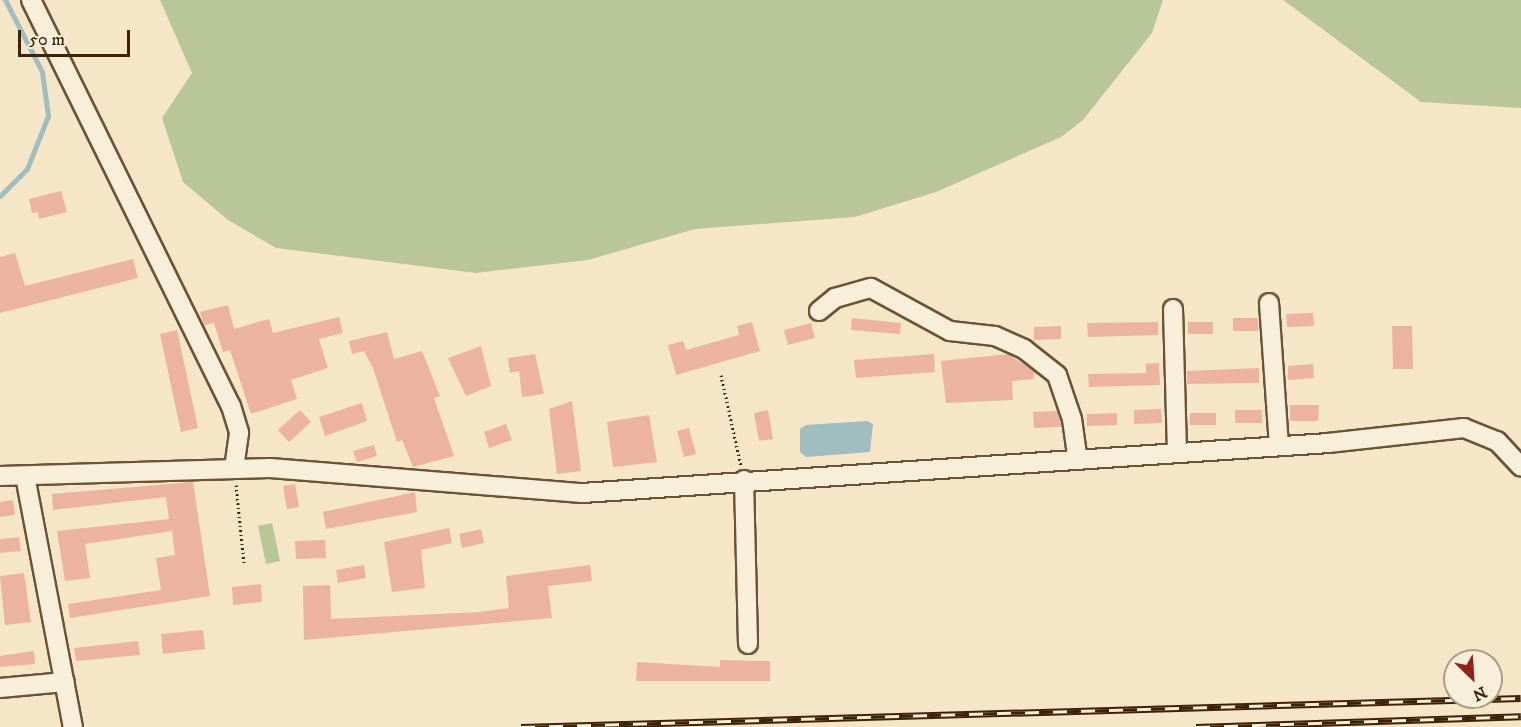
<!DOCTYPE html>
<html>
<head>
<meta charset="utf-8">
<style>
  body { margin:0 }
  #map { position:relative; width:1521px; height:727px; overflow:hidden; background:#f5e6c8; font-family:"IM FELL DW Pica",serif }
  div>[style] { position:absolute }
  .green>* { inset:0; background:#b8c699 }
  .water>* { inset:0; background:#a0bdc0 }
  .stream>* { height:4.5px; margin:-2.25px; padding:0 2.25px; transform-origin:2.25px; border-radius:2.25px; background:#a0bdc0 }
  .building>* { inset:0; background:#edb3a1 }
  .path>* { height:3px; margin-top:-1.5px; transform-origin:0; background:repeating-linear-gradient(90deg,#3f2107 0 1.5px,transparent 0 4.5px) }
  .roads { filter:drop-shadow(2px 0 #6c5237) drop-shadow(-2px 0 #6c5237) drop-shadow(0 2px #6c5237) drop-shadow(0 -2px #6c5237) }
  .street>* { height:18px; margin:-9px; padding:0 9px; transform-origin:9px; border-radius:9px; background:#f8efdb }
  .rail>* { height:7px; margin-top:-3.5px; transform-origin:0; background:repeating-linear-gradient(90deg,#f8efdb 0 14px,#3f2107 0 28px); box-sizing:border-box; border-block:2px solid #3f2107 }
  span { translate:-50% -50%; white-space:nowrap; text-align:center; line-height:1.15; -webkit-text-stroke:4.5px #f8efdb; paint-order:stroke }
  .north { position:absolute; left:1443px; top:649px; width:60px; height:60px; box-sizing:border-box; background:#f8efdb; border:2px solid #ae9d86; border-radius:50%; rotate:155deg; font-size:16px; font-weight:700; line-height:24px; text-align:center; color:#3f2107 }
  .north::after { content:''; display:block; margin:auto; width:21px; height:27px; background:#8f2418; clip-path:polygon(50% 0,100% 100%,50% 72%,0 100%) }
  .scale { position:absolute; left:18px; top:30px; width:112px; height:27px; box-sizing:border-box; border:3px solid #3f2107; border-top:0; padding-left:8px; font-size:18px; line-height:21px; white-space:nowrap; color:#3f2107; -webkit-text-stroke:4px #f8efdb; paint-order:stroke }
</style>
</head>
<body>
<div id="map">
  <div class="green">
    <div style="clip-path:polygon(160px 0,1163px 0,1152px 33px,1083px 120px,1061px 137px,936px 192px,855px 217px,695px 229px,588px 260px,476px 273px,276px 248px,228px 220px,183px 182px,162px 118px,192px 73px)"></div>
    <div style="clip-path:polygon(1283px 0,1521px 0,1521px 108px,1421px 102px)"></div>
    <div style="clip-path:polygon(272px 523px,280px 561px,266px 564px,258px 526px)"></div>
  </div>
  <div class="water">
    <div style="clip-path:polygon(867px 421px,873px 424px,870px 452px,806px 457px,800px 452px,800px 429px,806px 425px)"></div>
  </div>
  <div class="stream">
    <div style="left:0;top:196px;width:38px;rotate:-45deg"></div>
    <div style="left:27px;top:169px;width:57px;rotate:-68.4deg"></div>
    <div style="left:48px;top:116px;width:44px;rotate:-97.8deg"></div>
    <div style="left:42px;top:72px;width:81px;rotate:-117.2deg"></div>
  </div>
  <div class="building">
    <div style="clip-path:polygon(61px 191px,67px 212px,39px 219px,38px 212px,32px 213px,29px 199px)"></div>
    <div style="clip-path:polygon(15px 253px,25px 286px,133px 259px,138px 278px,0 313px,0 257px)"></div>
    <div style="clip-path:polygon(228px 305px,234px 329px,269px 319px,273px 333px,339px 317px,343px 333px,319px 339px,328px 368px,291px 380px,297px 399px,251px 414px,230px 350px,223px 352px,214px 323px,204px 325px,200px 312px)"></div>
    <div style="clip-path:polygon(1313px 313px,1314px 326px,1287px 327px,1286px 314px)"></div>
    <div style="clip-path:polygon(852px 318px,901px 323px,900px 334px,851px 330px)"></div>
    <div style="clip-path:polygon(1233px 318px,1258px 318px,1258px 331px,1233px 331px)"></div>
    <div style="clip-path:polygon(752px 322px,760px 351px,676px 375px,668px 345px,683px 341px,686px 350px,739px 335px,737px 326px)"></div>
    <div style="clip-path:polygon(1158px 322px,1158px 335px,1088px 337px,1087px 323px)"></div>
    <div style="clip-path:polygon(1188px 322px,1213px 322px,1213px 334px,1188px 334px)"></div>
    <div style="clip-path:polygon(811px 323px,815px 338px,788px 345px,784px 330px)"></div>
    <div style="clip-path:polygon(1061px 326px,1061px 339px,1034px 340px,1034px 327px)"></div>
    <div style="clip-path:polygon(1392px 326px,1412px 326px,1413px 369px,1393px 369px)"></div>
    <div style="clip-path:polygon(177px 330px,198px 428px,181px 432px,160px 334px)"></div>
    <div style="clip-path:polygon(387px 332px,394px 359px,422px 351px,440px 396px,434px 398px,454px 456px,413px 467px,402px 440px,397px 442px,373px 368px,364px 351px,352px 354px,349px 341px)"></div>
    <div style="clip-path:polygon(481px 346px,491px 386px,466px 396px,448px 358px)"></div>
    <div style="clip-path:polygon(535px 354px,544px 394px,522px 397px,519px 371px,510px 373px,508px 358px)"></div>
    <div style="clip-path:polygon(934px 354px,935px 372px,856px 378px,854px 360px)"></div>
    <div style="clip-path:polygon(1008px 354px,1034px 371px,1034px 379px,1012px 381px,1013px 400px,946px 403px,941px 361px)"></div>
    <div style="clip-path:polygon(1159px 363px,1160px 385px,1089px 387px,1088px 374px,1146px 373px,1146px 364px)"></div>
    <div style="clip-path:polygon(1313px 364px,1314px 378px,1288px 380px,1288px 366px)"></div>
    <div style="clip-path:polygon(1259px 368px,1259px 383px,1187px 384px,1187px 371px)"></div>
    <div style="clip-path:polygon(572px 401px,581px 471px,557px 474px,549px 409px)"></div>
    <div style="clip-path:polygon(362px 403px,367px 421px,325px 436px,319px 417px)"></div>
    <div style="clip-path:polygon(1290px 405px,1319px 405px,1318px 421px,1290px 421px)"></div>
    <div style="clip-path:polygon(1161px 409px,1162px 423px,1134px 424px,1134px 410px)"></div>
    <div style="clip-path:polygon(300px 410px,311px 422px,289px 442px,278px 430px)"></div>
    <div style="clip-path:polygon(768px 410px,773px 439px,759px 441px,754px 413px)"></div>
    <div style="clip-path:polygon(1235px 410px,1262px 410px,1262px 423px,1235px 423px)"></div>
    <div style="clip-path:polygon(1057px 411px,1062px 427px,1034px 428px,1033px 412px)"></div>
    <div style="clip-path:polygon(1117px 413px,1117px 425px,1087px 426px,1087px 414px)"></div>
    <div style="clip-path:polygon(1190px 413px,1216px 413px,1216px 425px,1190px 425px)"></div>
    <div style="clip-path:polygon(649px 415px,657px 462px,613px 467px,607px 422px)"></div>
    <div style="clip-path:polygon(506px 424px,512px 440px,489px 448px,484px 432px)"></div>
    <div style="clip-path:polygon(689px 428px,696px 454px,684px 457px,677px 431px)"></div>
    <div style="clip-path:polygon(374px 445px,377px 456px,357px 462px,353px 451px)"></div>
    <div style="clip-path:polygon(193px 482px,210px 596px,70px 618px,68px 604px,161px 590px,156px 558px,175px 555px,172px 531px,85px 544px,90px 578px,65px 581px,57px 531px,169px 519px,166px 497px,53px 510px,52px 494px)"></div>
    <div style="clip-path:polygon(295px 484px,299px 507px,287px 509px,283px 486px)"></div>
    <div style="clip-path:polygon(415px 492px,417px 512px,326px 529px,323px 512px)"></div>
    <div style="clip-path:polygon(13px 500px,15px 515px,0 517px,0 502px)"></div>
    <div style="clip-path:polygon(449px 528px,452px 543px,421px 550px,425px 588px,392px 592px,384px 542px)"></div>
    <div style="clip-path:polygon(481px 529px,484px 543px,462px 548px,459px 534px)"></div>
    <div style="clip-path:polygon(19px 537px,21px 551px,0 553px,0 539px)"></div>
    <div style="clip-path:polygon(325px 540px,326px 558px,296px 559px,295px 541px)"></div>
    <div style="clip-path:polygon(364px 565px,366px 578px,338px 583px,336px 570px)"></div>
    <div style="clip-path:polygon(590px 565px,592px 581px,548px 586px,552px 618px,304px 640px,303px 586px,330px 585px,331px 619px,480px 612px,509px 608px,506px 576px)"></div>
    <div style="clip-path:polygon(24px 573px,31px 622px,5px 625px,0 576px)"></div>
    <div style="clip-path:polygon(261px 584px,262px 602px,233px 605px,232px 587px)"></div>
    <div style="clip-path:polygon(203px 630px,205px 649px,163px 654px,161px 634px)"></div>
    <div style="clip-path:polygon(138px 641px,140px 655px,76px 661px,74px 648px)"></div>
    <div style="clip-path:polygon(34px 651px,35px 664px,0 667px,0 656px)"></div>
    <div style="clip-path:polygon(720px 660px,770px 661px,770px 681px,636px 681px,637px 662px,720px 667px)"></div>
  </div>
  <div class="path">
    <div style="left:721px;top:375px;width:93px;rotate:77.6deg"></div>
    <div style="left:236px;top:485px;width:79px;rotate:84.2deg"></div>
  </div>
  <div class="roads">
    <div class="street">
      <div style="left:31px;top:0;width:453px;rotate:63.8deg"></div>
      <div style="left:231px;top:406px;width:28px;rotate:73deg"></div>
      <div style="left:239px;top:433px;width:35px;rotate:98deg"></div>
      <div style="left:1269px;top:303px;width:143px;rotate:86deg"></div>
      <div style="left:1173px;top:309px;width:142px;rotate:88.4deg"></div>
      <div style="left:819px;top:311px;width:21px;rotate:-39deg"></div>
      <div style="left:835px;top:298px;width:37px;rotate:-16deg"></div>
      <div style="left:871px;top:288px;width:90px;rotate:28.6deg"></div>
      <div style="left:950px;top:331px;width:45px;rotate:6.3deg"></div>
      <div style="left:995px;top:336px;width:32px;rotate:24deg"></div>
      <div style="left:1024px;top:349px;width:42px;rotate:38.2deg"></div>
      <div style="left:1057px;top:375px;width:46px;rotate:71.2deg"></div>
      <div style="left:1072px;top:419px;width:37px;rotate:82deg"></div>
      <div style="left:0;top:476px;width:270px;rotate:-1.7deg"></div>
      <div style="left:270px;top:468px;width:313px;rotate:4.6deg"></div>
      <div style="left:582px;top:493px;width:748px;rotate:-3.83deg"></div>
      <div style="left:1328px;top:443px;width:137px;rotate:-6.3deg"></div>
      <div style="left:1464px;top:428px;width:35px;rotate:22deg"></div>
      <div style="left:1497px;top:441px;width:35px;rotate:47deg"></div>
      <div style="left:25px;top:476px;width:256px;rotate:79.2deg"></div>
      <div style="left:744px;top:480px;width:164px;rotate:88.6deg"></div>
      <div style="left:0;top:688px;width:65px;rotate:-5.3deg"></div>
    </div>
  </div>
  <div class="rail">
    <div style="left:521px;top:727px;width:1000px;rotate:-1.66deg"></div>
    <div style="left:1196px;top:727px;width:325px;rotate:-1.9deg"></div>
  </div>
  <div class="north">N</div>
  <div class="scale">50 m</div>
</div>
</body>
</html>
